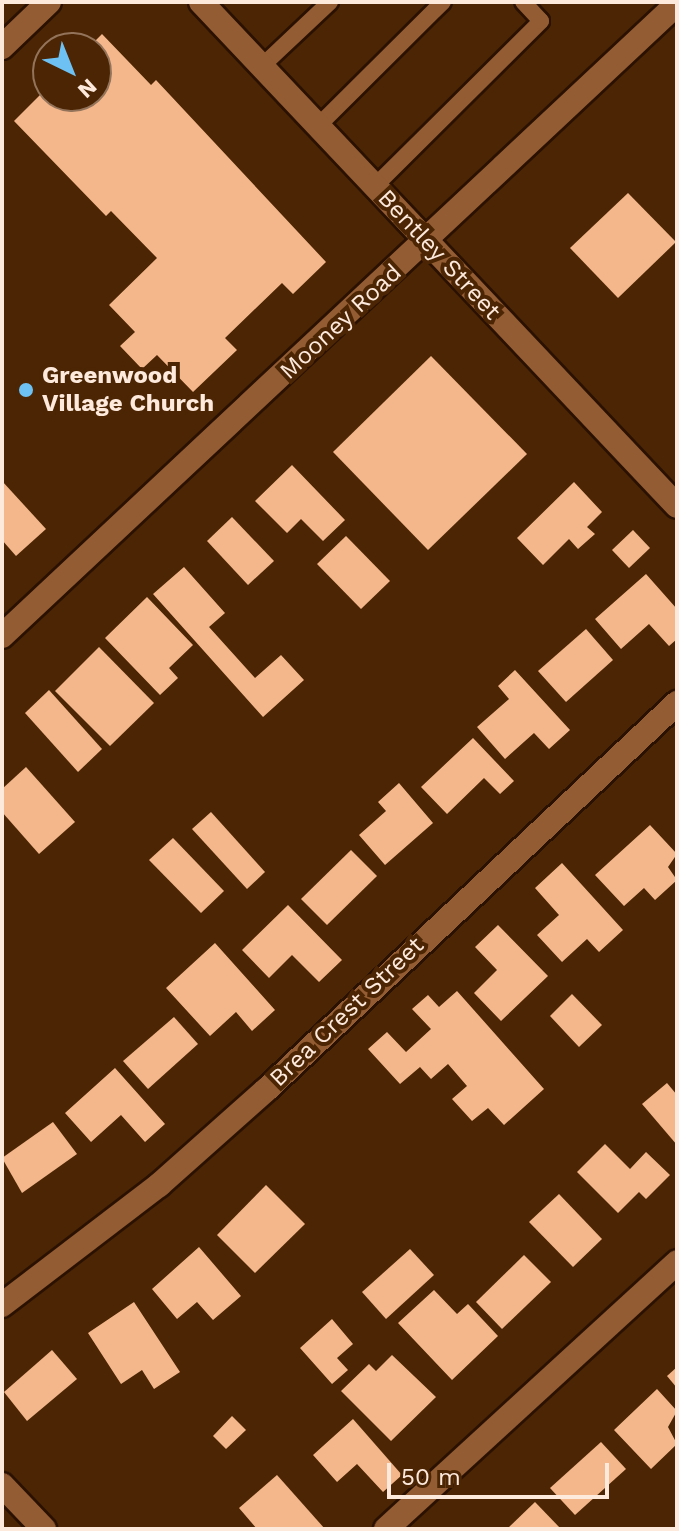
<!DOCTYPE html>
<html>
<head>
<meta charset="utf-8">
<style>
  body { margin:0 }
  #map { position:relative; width:679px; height:1531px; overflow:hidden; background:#4c2604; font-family:"Work Sans",sans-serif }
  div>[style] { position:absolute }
  .building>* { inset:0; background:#f4b78c }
  .roads { filter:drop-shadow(2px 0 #2b1100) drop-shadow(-2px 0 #2b1100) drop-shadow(0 2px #2b1100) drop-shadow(0 -2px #2b1100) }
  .service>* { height:16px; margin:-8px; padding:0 8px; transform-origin:8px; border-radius:8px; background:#935c33 }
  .minor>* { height:24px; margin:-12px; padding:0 12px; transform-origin:12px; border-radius:12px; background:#935c33 }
  .dots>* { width:22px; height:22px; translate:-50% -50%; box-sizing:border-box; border:4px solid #4c2604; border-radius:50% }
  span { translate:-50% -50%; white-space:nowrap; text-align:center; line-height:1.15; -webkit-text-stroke:8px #4c2604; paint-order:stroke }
  .street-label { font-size:24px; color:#feeadd }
  .poi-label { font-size:24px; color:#feeadd; font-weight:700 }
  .left { translate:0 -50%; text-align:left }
  .frame { position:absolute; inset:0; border:4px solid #feeadd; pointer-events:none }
  .north { position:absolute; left:32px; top:32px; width:80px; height:80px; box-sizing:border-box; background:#4c2604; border:2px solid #93745b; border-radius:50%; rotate:137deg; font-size:22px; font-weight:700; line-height:32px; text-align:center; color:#feeadd }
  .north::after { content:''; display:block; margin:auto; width:28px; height:36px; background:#6ec2f3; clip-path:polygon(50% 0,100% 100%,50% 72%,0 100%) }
  .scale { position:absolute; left:387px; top:1463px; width:222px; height:36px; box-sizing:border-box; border:4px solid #feeadd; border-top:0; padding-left:10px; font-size:24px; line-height:28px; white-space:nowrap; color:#feeadd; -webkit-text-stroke:6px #4c2604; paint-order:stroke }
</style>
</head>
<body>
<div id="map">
  <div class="building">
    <div style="clip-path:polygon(102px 34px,151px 85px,156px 80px,326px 262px,293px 294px,282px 283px,225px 338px,237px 350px,193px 392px,157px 355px,142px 369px,120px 346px,135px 332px,109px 305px,157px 258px,111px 211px,106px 216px,14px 121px,48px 87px,48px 96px,96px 96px,96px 48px,88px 48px)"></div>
    <div style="clip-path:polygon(628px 193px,676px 242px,618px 298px,570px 248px)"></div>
    <div style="clip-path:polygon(431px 356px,527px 454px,428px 550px,333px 452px)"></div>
    <div style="clip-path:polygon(292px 465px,345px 520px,323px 541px,301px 519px,287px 533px,255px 501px)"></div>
    <div style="clip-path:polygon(2px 481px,46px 529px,16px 556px,2px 540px)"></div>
    <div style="clip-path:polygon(574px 482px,602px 512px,587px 527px,595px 534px,578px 549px,569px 539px,543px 565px,517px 538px)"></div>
    <div style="clip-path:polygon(232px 517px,274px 561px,248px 585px,207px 541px)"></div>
    <div style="clip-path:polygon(633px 530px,650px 548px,629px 568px,612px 550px)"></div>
    <div style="clip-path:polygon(346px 536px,390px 581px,361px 609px,317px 564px)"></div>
    <div style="clip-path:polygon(184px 567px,225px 613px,209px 627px,255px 678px,281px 655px,304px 680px,263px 717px,153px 594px)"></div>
    <div style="clip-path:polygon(646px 574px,677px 609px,677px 639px,669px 646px,649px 624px,621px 649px,595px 619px)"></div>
    <div style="clip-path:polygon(147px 597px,193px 645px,169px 668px,178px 678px,160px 695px,105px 638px)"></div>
    <div style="clip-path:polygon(586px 629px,613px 660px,566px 702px,538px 671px)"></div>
    <div style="clip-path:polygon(99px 647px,154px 703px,110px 746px,55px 691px)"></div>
    <div style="clip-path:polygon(515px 670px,570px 730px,549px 749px,534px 733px,505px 759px,477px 727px,509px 699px,498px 686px)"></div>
    <div style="clip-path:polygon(49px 690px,102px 749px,78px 772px,25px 713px)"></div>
    <div style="clip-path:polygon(473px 738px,514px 781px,500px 794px,484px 778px,447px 814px,421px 787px)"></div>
    <div style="clip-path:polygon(26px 767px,75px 822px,39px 854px,2px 812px,2px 789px)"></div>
    <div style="clip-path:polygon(399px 783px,433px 823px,385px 865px,359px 835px,386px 811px,378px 802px)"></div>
    <div style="clip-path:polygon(211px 812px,265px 872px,247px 889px,192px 829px)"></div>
    <div style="clip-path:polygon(650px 825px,677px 854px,668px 867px,677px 880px,655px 900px,644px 888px,624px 906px,595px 875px)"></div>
    <div style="clip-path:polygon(173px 838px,224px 891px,201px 913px,149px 860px)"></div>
    <div style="clip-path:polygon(351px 850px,377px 876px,327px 925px,301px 899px)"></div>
    <div style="clip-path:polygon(562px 863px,623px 930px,599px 952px,587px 939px,562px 962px,537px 935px,559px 915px,535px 888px)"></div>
    <div style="clip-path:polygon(288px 905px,342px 960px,319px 982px,292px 955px,269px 978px,242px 950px)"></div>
    <div style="clip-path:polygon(498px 925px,548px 976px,501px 1021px,474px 993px,497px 970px,475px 947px)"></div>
    <div style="clip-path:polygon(215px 943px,275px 1010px,252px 1031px,236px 1012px,210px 1036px,166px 988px)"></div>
    <div style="clip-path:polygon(457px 991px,544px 1089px,504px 1125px,488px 1108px,472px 1121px,452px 1099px,467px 1086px,448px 1064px,431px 1079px,420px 1067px,400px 1084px,368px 1049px,387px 1032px,406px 1052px,431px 1029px,412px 1009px,428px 995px,439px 1007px)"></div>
    <div style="clip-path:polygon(572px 994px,602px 1025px,579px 1047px,550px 1016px)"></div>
    <div style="clip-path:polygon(174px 1017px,198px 1044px,148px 1089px,123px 1061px)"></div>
    <div style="clip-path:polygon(115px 1068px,165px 1124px,145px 1142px,121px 1115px,91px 1142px,65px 1113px)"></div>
    <div style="clip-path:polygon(667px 1083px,677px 1095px,677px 1145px,642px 1104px)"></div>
    <div style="clip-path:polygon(53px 1122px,77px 1154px,22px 1193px,2px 1158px)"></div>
    <div style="clip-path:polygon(605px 1144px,630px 1169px,646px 1152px,670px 1175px,646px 1199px,639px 1192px,618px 1213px,577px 1172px)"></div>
    <div style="clip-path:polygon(266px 1185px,305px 1224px,255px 1273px,217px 1235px)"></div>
    <div style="clip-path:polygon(559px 1194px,602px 1239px,573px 1267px,529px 1222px)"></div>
    <div style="clip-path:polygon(199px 1247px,241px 1296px,213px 1320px,197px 1302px,177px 1319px,152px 1289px)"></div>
    <div style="clip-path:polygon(410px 1249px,434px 1275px,386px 1319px,362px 1292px)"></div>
    <div style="clip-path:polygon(524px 1255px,551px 1282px,502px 1329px,476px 1302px)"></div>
    <div style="clip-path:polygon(434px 1290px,457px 1314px,468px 1304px,498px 1336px,452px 1380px,398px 1323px)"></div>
    <div style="clip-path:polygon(134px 1302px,180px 1372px,154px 1389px,142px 1370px,121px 1384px,88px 1333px)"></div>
    <div style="clip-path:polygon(332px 1319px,353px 1344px,337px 1358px,348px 1370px,332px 1384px,300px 1348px)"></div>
    <div style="clip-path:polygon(52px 1350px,77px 1379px,27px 1421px,4px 1392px)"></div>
    <div style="clip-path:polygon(392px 1355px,436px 1397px,391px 1441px,341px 1391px,369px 1364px,376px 1371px)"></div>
    <div style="clip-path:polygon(677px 1367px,677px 1388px,667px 1376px)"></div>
    <div style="clip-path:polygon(657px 1389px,677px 1411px,668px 1427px,677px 1444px,651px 1469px,614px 1430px)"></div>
    <div style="clip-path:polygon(232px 1416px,246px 1430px,226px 1449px,213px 1436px)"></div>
    <div style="clip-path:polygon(353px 1419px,402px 1475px,383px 1492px,357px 1464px,337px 1482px,313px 1455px)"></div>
    <div style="clip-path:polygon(601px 1442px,626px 1469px,575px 1515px,550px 1488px)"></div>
    <div style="clip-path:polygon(277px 1475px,325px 1529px,257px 1529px,239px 1508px)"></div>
    <div style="clip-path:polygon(535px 1502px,561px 1529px,507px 1529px)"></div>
  </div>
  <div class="roads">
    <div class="service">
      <div style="left:261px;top:67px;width:95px;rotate:-43.3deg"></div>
      <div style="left:318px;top:126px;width:176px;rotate:-44.8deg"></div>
      <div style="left:375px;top:186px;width:234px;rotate:-44.8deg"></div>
      <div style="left:541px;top:21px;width:26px;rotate:-133deg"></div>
    </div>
    <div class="minor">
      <div style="left:201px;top:2px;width:693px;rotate:46.64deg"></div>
      <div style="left:2px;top:47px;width:65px;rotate:-43.8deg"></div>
      <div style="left:2px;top:636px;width:925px;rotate:-43.12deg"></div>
      <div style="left:2px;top:1305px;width:198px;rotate:-37.4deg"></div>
      <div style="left:159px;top:1185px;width:143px;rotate:-41.6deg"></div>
      <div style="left:266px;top:1090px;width:565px;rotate:-43.28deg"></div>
      <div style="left:2px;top:1485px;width:61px;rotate:46.3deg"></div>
      <div style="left:386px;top:1529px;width:395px;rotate:-42.5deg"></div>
    </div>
  </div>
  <div class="dots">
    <div style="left:26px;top:390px;background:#6ec2f3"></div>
  </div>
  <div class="street-label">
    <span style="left:439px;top:255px;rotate:47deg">Bentley Street</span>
    <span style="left:341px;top:322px;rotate:-43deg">Mooney Road</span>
    <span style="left:347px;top:1012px;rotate:-44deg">Brea Crest Street</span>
  </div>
  <div class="poi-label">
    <span class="left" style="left:42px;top:390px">Greenwood<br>Village Church</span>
  </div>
  <div class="frame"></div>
  <div class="north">N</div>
  <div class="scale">50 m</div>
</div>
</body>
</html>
